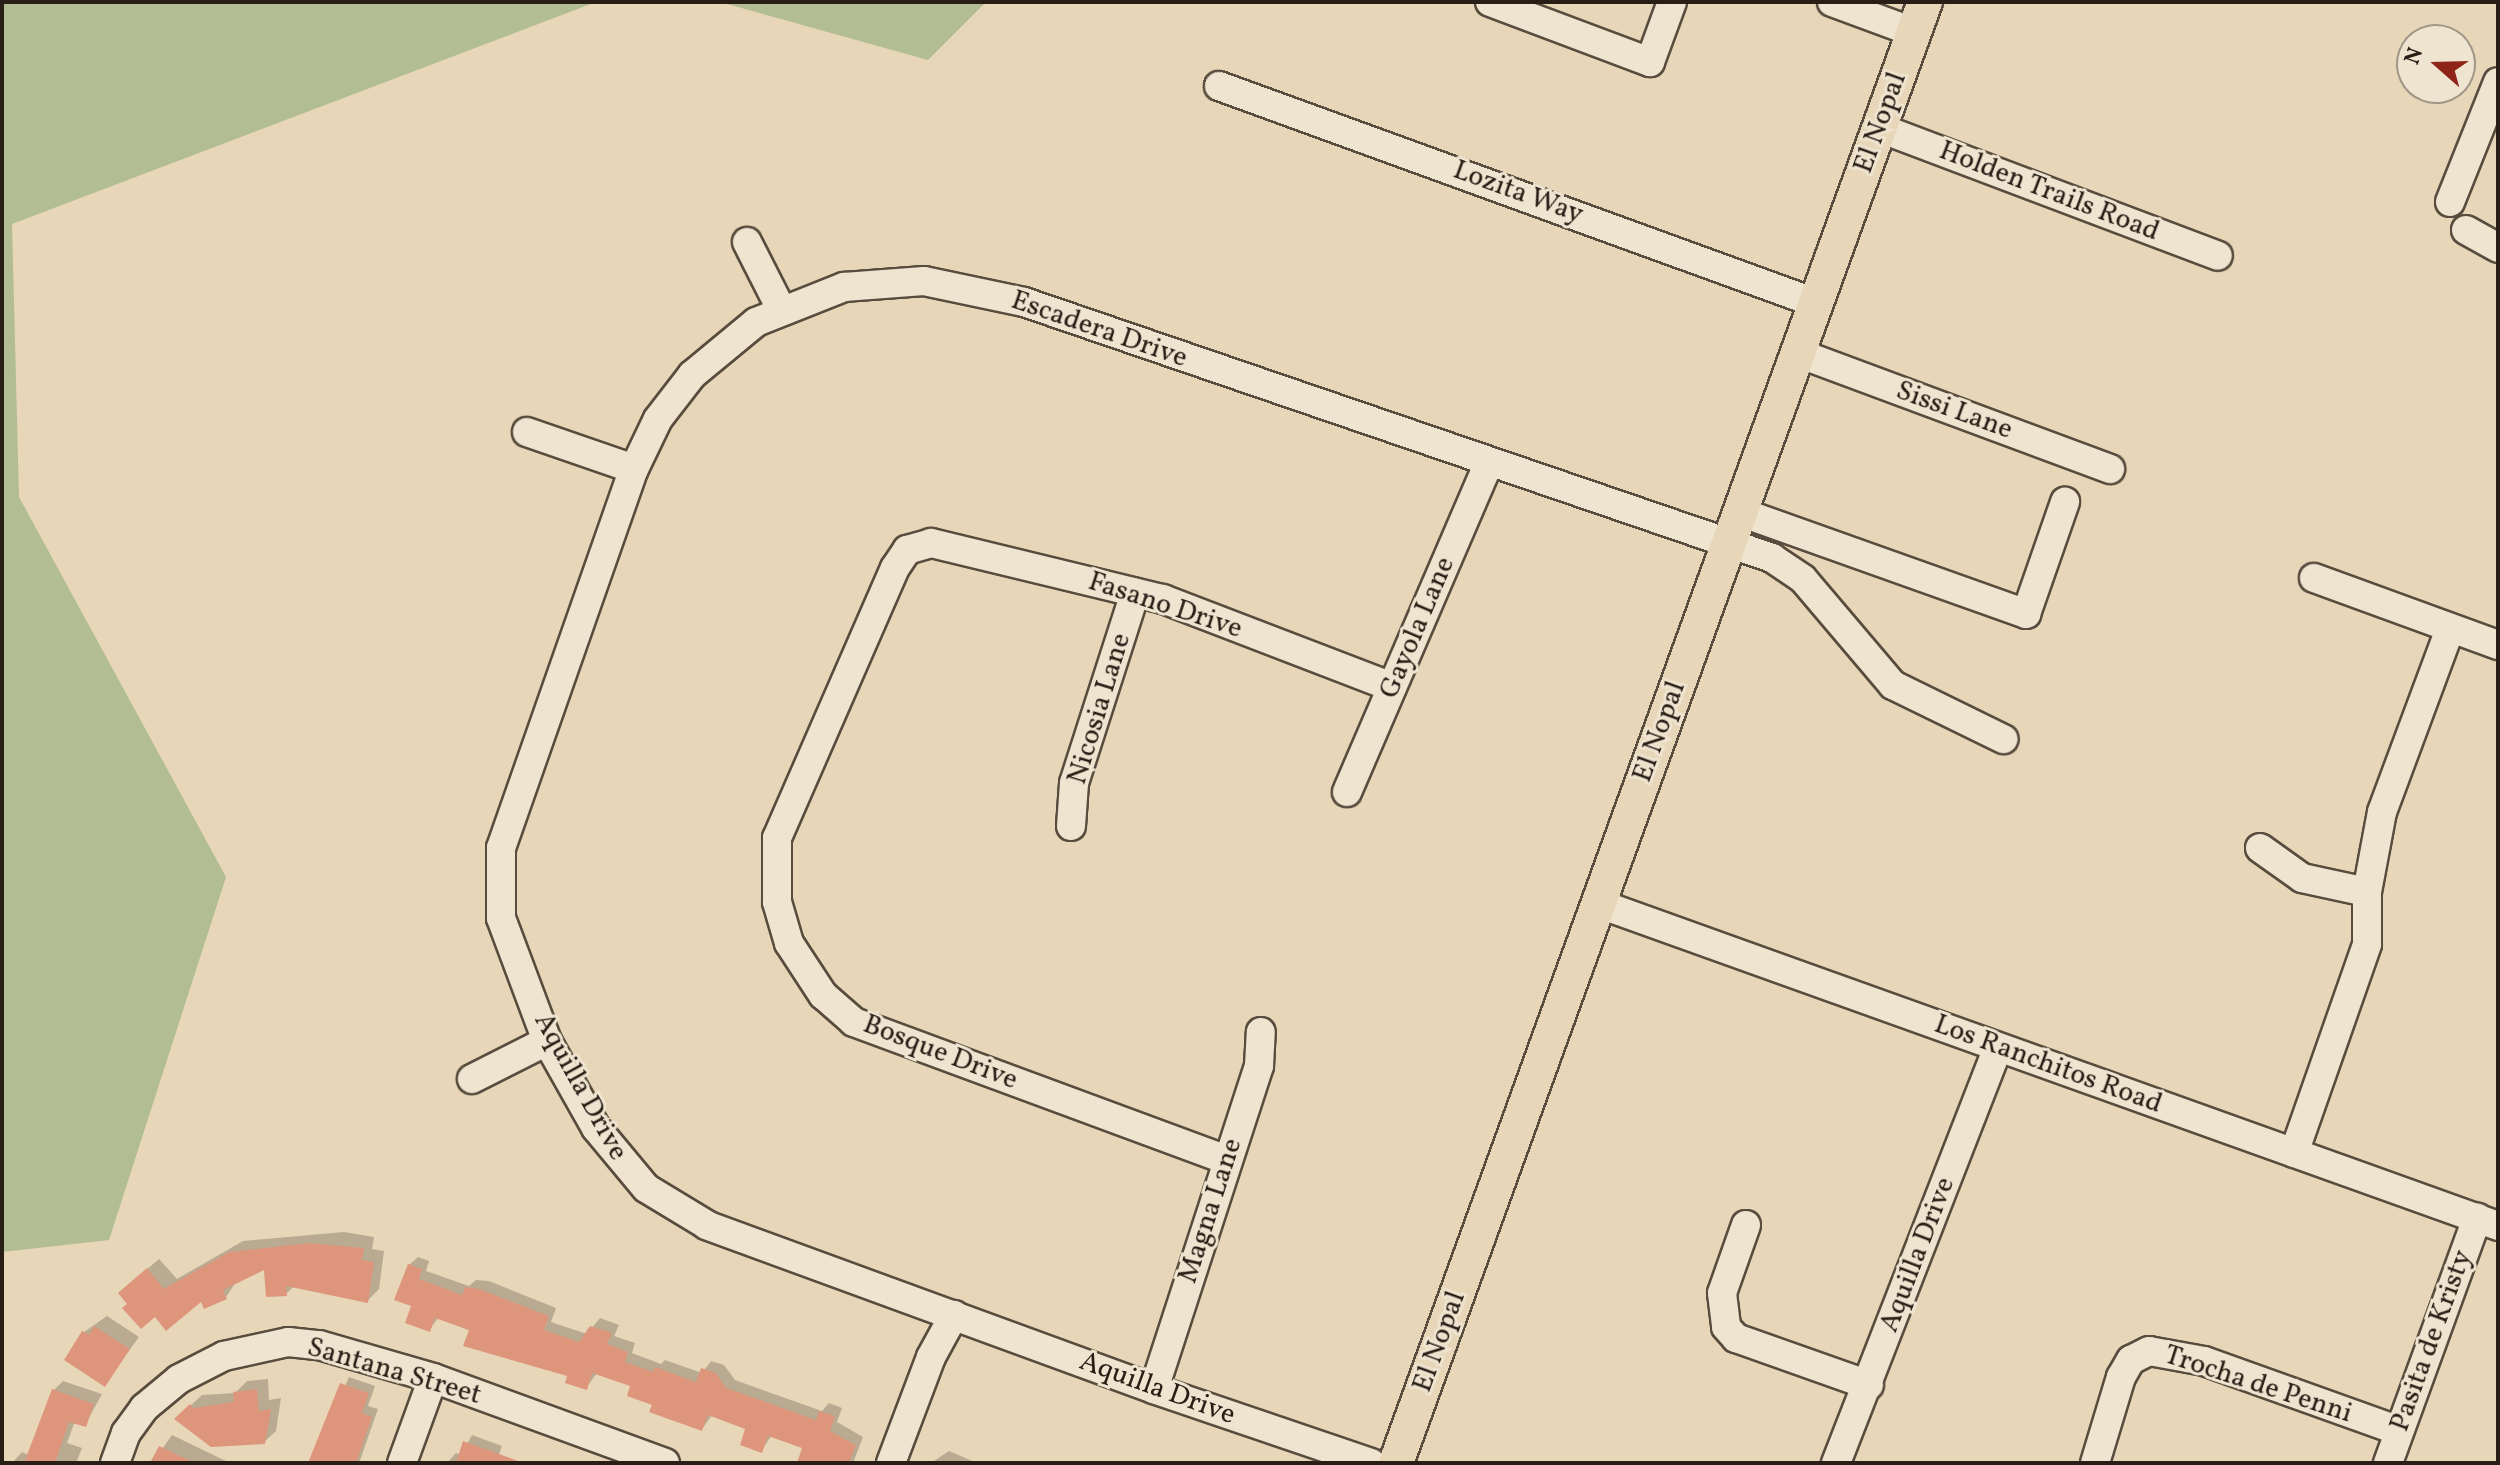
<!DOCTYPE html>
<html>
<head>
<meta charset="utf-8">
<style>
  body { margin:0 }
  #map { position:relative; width:2500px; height:1465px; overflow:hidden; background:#e7d6b7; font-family:Vollkorn,serif }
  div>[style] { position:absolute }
  .green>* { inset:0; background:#b2be91 }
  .shadow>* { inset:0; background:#0003 }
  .building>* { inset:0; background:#dd957c }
  .roads { filter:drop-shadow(2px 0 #584c3e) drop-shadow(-2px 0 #584c3e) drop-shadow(0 2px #584c3e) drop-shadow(0 -2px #584c3e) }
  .minor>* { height:28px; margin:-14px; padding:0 14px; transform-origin:14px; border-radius:14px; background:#efe4d0 }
  .major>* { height:34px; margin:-17px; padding:0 17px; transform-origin:17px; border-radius:17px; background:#e7d6b7 }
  span { translate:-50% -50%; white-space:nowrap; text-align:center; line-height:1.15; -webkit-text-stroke:6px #efe4d0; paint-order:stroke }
  .street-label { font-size:28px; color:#291e16 }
  .frame { position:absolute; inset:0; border:4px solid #291e16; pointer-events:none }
  .north { position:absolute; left:2396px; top:24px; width:80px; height:80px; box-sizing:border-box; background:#efe4d0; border:2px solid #a09586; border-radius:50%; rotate:290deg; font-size:22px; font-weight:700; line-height:32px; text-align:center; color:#291e16 }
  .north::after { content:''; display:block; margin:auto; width:28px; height:36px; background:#8f2418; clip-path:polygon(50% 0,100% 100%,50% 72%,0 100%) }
</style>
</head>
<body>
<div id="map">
  <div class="green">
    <div style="clip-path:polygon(2px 2px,596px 2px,12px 224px,19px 497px,226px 877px,109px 1240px,2px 1252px)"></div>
    <div style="clip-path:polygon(720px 2px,986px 2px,928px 60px)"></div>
  </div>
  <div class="shadow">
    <div style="clip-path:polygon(344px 1232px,374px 1237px,372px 1249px,384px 1251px,379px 1289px,367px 1301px,294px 1286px,286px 1294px,266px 1267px,236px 1282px,226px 1297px,201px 1298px,155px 1315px,129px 1303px,132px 1282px,159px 1259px,177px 1279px,243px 1241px)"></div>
    <div style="clip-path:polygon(418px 1257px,429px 1261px,426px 1271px,469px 1286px,476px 1280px,489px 1281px,556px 1308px,551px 1322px,587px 1334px,600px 1318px,619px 1325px,614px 1336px,635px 1343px,632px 1353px,661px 1364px,665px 1360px,702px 1373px,711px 1361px,724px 1365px,735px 1380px,771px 1393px,822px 1411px,829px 1403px,842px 1408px,837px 1422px,863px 1437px,853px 1463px,799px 1463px,805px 1447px,772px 1435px,761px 1451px,748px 1428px,712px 1415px,702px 1429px,633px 1385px,597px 1373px,586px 1388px,569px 1375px,439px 1317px,429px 1330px,413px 1305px,409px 1265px)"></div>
    <div style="clip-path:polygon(107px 1316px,139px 1337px,105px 1384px,66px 1359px,84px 1332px)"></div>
    <div style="clip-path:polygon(349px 1377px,375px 1386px,368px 1406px,378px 1409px,359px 1463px,311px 1463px)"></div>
    <div style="clip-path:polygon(268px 1379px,269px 1400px,281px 1398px,276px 1431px,264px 1442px,188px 1408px,202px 1395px,235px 1393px,247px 1381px)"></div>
    <div style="clip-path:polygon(63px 1381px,102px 1394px,85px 1425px,75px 1421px,67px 1443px,82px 1448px,76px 1463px,12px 1463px,22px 1452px,28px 1455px,53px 1391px)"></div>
    <div style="clip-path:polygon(172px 1435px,228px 1462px,228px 1463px,152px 1463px)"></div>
    <div style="clip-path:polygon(472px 1435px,502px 1446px,496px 1463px,447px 1463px,456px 1453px,461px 1455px)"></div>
    <div style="clip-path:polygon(949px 1451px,977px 1463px,931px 1463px)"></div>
  </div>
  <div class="building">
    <div style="clip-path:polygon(309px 1243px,364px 1248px,362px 1260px,374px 1262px,368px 1303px,286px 1286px,287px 1296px,266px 1297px,264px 1270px,223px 1290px,227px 1299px,204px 1309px,201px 1302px,166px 1331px,155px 1317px,141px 1329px,122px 1308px,127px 1304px,118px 1293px,147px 1268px,164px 1289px,229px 1252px)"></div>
    <div style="clip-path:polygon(408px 1264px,422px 1269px,419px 1279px,462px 1295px,465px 1287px,479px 1289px,549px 1316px,544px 1330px,579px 1342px,590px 1326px,612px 1333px,607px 1344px,628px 1352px,625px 1362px,653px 1372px,655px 1367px,696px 1382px,701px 1368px,716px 1373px,726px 1388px,763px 1401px,816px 1420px,819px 1411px,835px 1416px,830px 1431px,856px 1445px,849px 1463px,797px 1463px,802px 1448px,768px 1436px,762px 1453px,740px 1445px,745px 1429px,708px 1415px,702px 1431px,649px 1412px,652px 1405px,627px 1396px,630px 1386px,592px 1373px,587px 1390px,565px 1383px,567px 1376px,463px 1346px,469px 1330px,435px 1318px,430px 1332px,405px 1323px,411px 1306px,394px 1300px)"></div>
    <div style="clip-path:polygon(94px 1326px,130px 1349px,105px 1387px,64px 1360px,82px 1331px,89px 1335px)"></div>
    <div style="clip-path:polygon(340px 1383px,369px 1393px,362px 1413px,372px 1417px,356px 1463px,308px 1463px)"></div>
    <div style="clip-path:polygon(52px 1389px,94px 1404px,86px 1427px,69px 1422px,55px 1463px,24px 1463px)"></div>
    <div style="clip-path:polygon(257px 1389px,259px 1411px,271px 1409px,265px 1444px,211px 1447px,174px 1419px,190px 1404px,193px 1408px,234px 1402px,233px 1392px)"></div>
    <div style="clip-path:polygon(463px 1441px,518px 1461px,518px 1463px,456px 1463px)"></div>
    <div style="clip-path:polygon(159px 1446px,195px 1463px,150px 1463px)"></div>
  </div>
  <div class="roads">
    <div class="minor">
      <div style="left:1490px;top:2px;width:171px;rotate:20.6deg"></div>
      <div style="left:1650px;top:62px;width:64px;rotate:-69.9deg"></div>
      <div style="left:1832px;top:2px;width:86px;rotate:20.3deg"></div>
      <div style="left:1219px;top:86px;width:635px;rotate:19.98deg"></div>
      <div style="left:1880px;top:128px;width:361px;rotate:20.7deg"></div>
      <div style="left:2450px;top:202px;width:129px;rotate:-68.2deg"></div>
      <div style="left:2466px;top:230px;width:37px;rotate:29deg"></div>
      <div style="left:747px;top:242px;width:75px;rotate:63.1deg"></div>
      <div style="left:1798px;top:353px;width:333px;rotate:20.4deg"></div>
      <div style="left:527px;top:432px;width:113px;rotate:19.1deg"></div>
      <div style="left:1740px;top:512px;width:304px;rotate:19.6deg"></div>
      <div style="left:2026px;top:614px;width:119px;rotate:-70.8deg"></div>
      <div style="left:2314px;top:578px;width:196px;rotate:20deg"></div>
      <div style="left:1347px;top:792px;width:358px;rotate:-66.7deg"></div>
      <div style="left:1071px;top:826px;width:43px;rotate:-86deg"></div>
      <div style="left:1074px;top:783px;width:200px;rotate:-72.2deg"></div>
      <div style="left:2260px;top:848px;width:52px;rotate:35.5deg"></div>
      <div style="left:2302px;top:878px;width:66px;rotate:12.2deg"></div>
      <div style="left:1597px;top:903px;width:957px;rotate:19.72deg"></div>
      <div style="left:472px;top:1079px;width:84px;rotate:-26.9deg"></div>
      <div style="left:2294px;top:1153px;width:221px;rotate:-70.7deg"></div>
      <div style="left:2367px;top:944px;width:52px;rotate:-90deg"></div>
      <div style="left:2367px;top:892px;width:81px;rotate:-79.4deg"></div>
      <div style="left:2382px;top:812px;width:195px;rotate:-69.6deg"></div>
      <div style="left:1227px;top:1160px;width:398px;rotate:-159.7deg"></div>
      <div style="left:854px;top:1022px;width:41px;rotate:-138.9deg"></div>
      <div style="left:823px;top:995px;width:62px;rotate:-123.2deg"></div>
      <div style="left:789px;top:943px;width:43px;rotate:-106.3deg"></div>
      <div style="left:777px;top:902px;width:64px;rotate:-90deg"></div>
      <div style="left:777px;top:838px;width:295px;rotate:-66.4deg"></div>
      <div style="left:895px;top:568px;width:22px;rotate:-56deg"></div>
      <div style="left:907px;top:550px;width:25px;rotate:-16deg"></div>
      <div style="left:931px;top:543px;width:239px;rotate:13.6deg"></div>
      <div style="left:1163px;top:599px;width:245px;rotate:21deg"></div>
      <div style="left:1746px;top:1225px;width:72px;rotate:109.4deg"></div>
      <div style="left:1722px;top:1293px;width:34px;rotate:83deg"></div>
      <div style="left:1726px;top:1327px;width:15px;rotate:48deg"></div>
      <div style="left:1736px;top:1338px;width:141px;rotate:19.5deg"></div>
      <div style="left:1154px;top:1389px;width:340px;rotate:-72deg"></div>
      <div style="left:1259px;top:1066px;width:34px;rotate:-87deg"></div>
      <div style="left:115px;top:1463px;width:32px;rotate:-70deg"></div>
      <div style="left:126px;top:1433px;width:31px;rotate:-54deg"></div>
      <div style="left:144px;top:1408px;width:45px;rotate:-39.6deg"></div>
      <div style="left:179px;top:1379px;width:51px;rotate:-27.1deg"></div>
      <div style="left:224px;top:1356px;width:66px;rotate:-12.3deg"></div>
      <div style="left:288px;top:1342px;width:31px;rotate:6deg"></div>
      <div style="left:319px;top:1345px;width:119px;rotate:16.1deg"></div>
      <div style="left:433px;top:1378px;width:247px;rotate:20.1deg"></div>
      <div style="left:402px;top:1463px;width:90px;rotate:-70deg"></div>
      <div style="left:891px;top:1463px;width:113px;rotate:-69.3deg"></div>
      <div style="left:931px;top:1357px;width:48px;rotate:-61.3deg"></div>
      <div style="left:1371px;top:1463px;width:229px;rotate:-161.2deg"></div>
      <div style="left:1154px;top:1389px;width:476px;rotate:-159.9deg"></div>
      <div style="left:707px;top:1225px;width:71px;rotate:-148.8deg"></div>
      <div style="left:646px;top:1188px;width:78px;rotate:-129.8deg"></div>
      <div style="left:596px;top:1128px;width:100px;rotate:-119.4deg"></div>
      <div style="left:547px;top:1041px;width:131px;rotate:-110.5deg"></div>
      <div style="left:501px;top:918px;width:70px;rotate:-90deg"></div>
      <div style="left:501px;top:848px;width:402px;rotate:-70.7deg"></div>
      <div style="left:634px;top:469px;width:55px;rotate:-64.4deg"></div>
      <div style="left:658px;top:419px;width:56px;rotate:-52.3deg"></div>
      <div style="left:692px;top:375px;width:83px;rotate:-39.6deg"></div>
      <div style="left:756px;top:322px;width:95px;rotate:-21.7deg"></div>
      <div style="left:844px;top:287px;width:80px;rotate:-4.3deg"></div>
      <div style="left:924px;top:281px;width:102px;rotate:11.9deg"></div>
      <div style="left:1024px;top:302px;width:791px;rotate:18.89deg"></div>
      <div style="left:1772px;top:558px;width:37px;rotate:34deg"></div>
      <div style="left:1803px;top:579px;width:139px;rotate:49.7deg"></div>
      <div style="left:1893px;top:685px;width:123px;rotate:26.1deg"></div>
      <div style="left:1836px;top:1463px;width:446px;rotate:-68.7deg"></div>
      <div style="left:2095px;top:1463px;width:90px;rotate:-73.2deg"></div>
      <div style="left:2121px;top:1377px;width:20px;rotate:-60deg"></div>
      <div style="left:2131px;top:1360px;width:20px;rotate:-27deg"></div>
      <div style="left:2149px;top:1351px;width:56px;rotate:10.3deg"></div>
      <div style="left:2204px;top:1361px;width:207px;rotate:19.7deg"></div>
      <div style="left:2388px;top:1463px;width:261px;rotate:-70deg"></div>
    </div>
    <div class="major">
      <div style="left:1396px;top:1463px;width:1554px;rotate:-70.1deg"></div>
    </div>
  </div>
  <div class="street-label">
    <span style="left:1881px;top:123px;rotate:-70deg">El Nopal</span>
    <span style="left:2049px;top:192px;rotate:21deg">Holden Trails Road</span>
    <span style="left:1518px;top:193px;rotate:20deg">Lozita Way</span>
    <span style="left:1099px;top:330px;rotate:19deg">Escadera Drive</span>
    <span style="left:1954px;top:411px;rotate:20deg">Sissi Lane</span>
    <span style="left:1165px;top:606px;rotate:18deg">Fasano Drive</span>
    <span style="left:1418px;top:628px;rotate:-67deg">Gayola Lane</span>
    <span style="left:1100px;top:709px;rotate:-73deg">Nicosia Lane</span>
    <span style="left:1660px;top:732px;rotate:-70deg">El Nopal</span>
    <span style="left:940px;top:1053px;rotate:21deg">Bosque Drive</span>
    <span style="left:2048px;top:1065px;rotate:20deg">Los Ranchitos Road</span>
    <span style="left:580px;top:1087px;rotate:61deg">Aquilla Drive</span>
    <span style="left:1211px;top:1211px;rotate:-72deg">Magna Lane</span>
    <span style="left:1918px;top:1255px;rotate:-69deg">Aquilla Drive</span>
    <span style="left:2432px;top:1341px;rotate:-70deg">Pasita de Kristy</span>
    <span style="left:1440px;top:1342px;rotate:-70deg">El Nopal</span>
    <span style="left:394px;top:1372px;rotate:16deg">Santana Street</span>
    <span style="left:2258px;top:1385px;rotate:18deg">Trocha de Penni</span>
    <span style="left:1157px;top:1389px;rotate:20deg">Aquilla Drive</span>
  </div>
  <div class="frame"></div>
  <div class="north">N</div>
</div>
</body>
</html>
